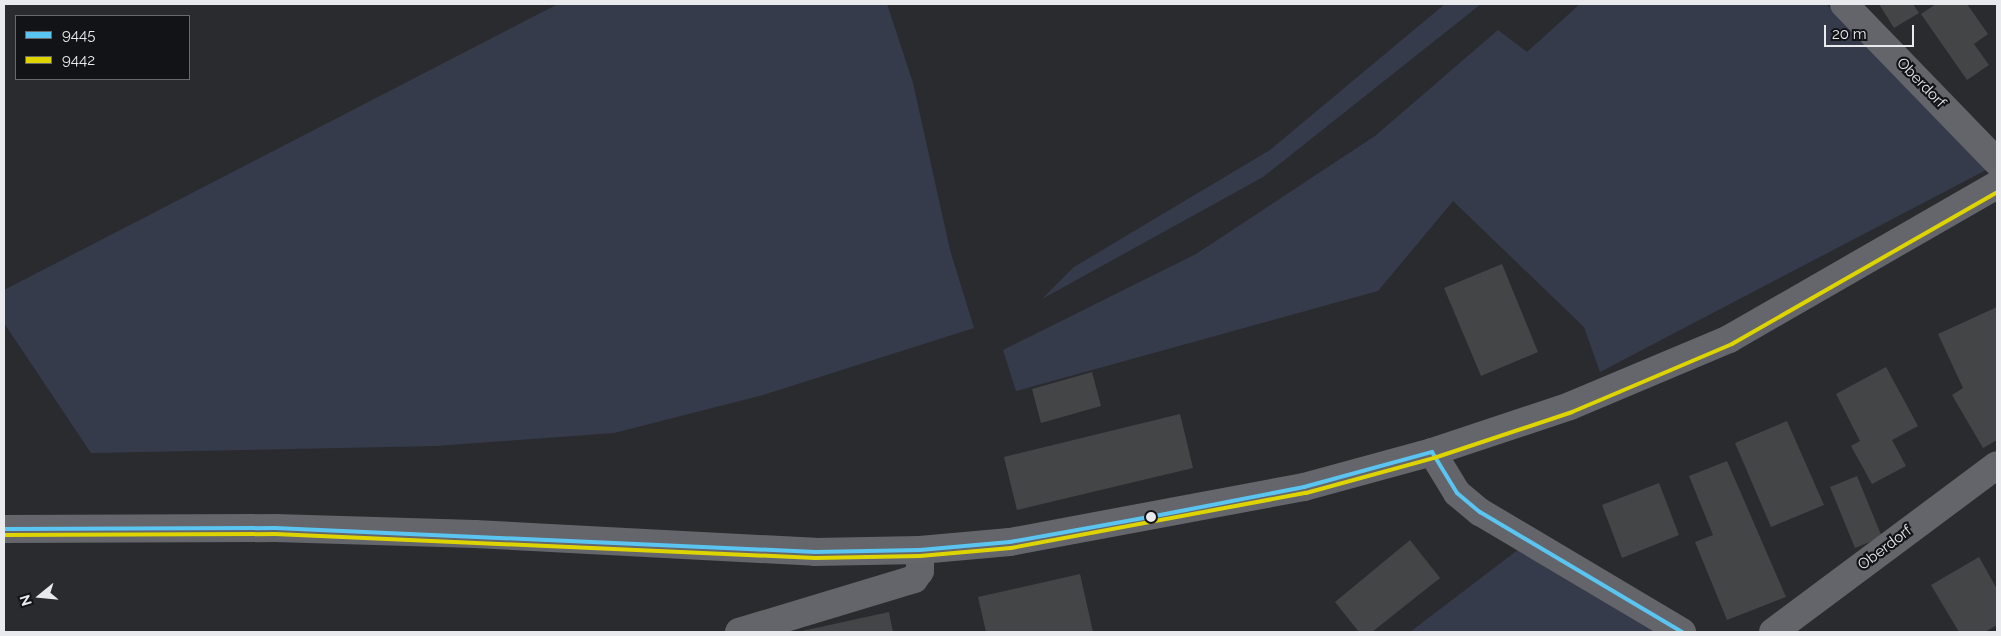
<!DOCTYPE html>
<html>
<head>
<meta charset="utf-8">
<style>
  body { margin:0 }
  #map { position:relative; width:2001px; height:636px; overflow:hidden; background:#2a2b2f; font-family:Raleway,sans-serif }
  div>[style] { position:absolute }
  .green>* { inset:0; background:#363b4c }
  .building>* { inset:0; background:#444546 }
  .minor>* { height:28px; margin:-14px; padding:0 14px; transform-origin:14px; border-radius:14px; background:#64656a }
  .major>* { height:28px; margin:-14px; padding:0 14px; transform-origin:14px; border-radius:14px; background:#64666b }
  .bus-1>* { height:4px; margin:-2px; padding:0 2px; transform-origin:2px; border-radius:2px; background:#5bc5f2 }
  .bus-2>* { height:4px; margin:-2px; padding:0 2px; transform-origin:2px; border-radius:2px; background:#ded500 }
  .dots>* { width:14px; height:14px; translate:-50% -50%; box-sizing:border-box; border:2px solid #121316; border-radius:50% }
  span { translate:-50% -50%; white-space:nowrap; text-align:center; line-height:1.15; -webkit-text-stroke:4.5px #121316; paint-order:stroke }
  .street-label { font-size:15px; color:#e8eaee }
  .frame { position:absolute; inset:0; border:5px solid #e8eaee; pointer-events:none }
  .legend { position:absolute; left:15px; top:15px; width:175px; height:65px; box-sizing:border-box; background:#121316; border:1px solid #68696c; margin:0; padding:6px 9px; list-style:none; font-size:15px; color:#e8eaee }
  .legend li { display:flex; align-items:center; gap:10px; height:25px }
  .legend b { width:25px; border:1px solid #68696c }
  .north { position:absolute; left:15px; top:571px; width:50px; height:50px; -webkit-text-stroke:4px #121316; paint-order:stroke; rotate:253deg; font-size:14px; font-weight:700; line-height:20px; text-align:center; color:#e8eaee }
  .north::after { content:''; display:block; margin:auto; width:18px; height:22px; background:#e8eaee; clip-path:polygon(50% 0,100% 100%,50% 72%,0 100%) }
  .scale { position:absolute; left:1824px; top:25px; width:90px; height:22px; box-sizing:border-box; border:2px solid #e8eaee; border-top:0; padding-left:6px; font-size:15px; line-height:18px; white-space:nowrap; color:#e8eaee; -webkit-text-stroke:4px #121316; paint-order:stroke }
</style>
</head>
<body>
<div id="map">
  <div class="green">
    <div style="clip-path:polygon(558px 4px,887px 4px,913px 83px,950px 250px,974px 328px,763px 395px,614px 433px,436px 446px,91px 453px,4px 323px,4px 290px)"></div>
    <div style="clip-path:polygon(1445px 4px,1481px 4px,1263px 177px,1042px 299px,1074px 267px,1270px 150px)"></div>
    <div style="clip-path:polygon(1580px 4px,1826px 4px,1988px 169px,1600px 372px,1584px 327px,1453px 201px,1378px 291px,1016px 391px,1003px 350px,1196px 254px,1375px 136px,1498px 30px,1527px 52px)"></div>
    <div style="clip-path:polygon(1519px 549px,1657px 632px,1410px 632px)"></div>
  </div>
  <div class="building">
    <div style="clip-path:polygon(1879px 4px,1913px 4px,1919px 13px,1894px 28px)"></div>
    <div style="clip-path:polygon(1936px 4px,1967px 4px,1988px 34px,1974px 44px,1989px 65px,1967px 80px,1921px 14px)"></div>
    <div style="clip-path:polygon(1502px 264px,1538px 352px,1481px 376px,1444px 288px)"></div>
    <div style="clip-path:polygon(1997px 307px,1997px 440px,1983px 448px,1952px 395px,1963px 388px,1938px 334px)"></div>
    <div style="clip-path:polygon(1886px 367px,1918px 426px,1892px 440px,1906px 466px,1872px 484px,1851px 446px,1860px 441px,1836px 394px)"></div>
    <div style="clip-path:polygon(1092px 372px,1101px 406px,1041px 423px,1032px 389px)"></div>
    <div style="clip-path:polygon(1180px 414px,1193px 468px,1017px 510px,1004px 457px)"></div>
    <div style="clip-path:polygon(1787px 421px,1824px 505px,1771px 527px,1735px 443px)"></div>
    <div style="clip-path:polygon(1727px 461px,1786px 597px,1727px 620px,1695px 542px,1713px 535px,1689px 476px)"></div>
    <div style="clip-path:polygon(1857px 476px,1882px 537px,1855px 548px,1830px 487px)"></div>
    <div style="clip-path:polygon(1659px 483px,1679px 535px,1622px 558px,1602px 505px)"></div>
    <div style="clip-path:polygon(1410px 540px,1440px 578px,1372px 632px,1359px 632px,1335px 602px)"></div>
    <div style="clip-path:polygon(1979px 557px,1997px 589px,1997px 625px,1985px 632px,1959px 632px,1931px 585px)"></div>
    <div style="clip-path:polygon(1080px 574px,1093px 632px,986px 632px,978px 597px)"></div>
    <div style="clip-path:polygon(889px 612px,893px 632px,802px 632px,802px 631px)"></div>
  </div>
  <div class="minor">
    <div style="left:1844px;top:4px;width:220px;rotate:45.9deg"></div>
    <div style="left:1432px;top:452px;width:48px;rotate:58.6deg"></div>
    <div style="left:1457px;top:493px;width:30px;rotate:40deg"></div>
    <div style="left:1480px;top:512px;width:235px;rotate:30.7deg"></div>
    <div style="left:739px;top:632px;width:183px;rotate:-16.8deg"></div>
    <div style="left:914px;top:579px;width:10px;rotate:-53deg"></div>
    <div style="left:920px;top:571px;width:21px;rotate:-90deg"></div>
    <div style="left:1773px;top:632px;width:279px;rotate:-36.7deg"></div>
  </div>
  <div class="major">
    <div style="left:4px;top:529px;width:271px;rotate:-0.2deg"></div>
    <div style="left:275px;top:528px;width:200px;rotate:1.7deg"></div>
    <div style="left:475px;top:534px;width:340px;rotate:3deg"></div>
    <div style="left:815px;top:552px;width:105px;rotate:-1.1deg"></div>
    <div style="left:920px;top:550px;width:90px;rotate:-5.1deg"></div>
    <div style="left:1010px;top:542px;width:299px;rotate:-10.6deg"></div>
    <div style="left:1304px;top:487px;width:133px;rotate:-15.3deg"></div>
    <div style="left:1432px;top:452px;width:145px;rotate:-18.4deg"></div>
    <div style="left:1570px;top:406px;width:173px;rotate:-22.8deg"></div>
    <div style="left:1729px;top:339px;width:309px;rotate:-29.9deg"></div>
  </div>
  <div class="bus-1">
    <div style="left:1432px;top:452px;width:48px;rotate:58.6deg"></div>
    <div style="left:1457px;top:493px;width:30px;rotate:40deg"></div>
    <div style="left:1480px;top:512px;width:235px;rotate:30.7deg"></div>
    <div style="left:4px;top:529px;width:271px;rotate:-0.2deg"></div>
    <div style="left:275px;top:528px;width:541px;rotate:2.54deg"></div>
    <div style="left:815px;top:552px;width:105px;rotate:-1.1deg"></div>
    <div style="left:920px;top:550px;width:90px;rotate:-5.1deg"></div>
    <div style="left:1010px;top:542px;width:147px;rotate:-10.2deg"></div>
    <div style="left:1155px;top:516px;width:152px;rotate:-11deg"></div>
    <div style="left:1304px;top:487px;width:133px;rotate:-15.3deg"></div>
  </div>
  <div class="bus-2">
    <div style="left:4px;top:535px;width:271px;rotate:-0.2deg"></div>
    <div style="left:275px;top:534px;width:541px;rotate:2.54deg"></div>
    <div style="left:815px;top:558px;width:105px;rotate:-1.1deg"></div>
    <div style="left:920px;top:556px;width:91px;rotate:-5deg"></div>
    <div style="left:1011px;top:548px;width:300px;rotate:-10.6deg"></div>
    <div style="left:1306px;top:493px;width:133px;rotate:-15.3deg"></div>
    <div style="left:1434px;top:458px;width:145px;rotate:-18.4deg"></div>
    <div style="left:1572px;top:412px;width:174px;rotate:-23deg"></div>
    <div style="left:1732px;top:344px;width:305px;rotate:-29.8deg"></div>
  </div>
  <div class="dots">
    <div style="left:1151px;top:517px;background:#e8eaee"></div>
  </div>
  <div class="street-label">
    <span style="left:1921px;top:83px;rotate:46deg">Oberdorf</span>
    <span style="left:1885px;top:548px;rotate:-37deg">Oberdorf</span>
  </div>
  <div class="frame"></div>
  <ul class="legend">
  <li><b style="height:6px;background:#5bc5f2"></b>9445</li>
  <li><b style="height:6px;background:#ded500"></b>9442</li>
  </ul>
  <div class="north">N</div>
  <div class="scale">20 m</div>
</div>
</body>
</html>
